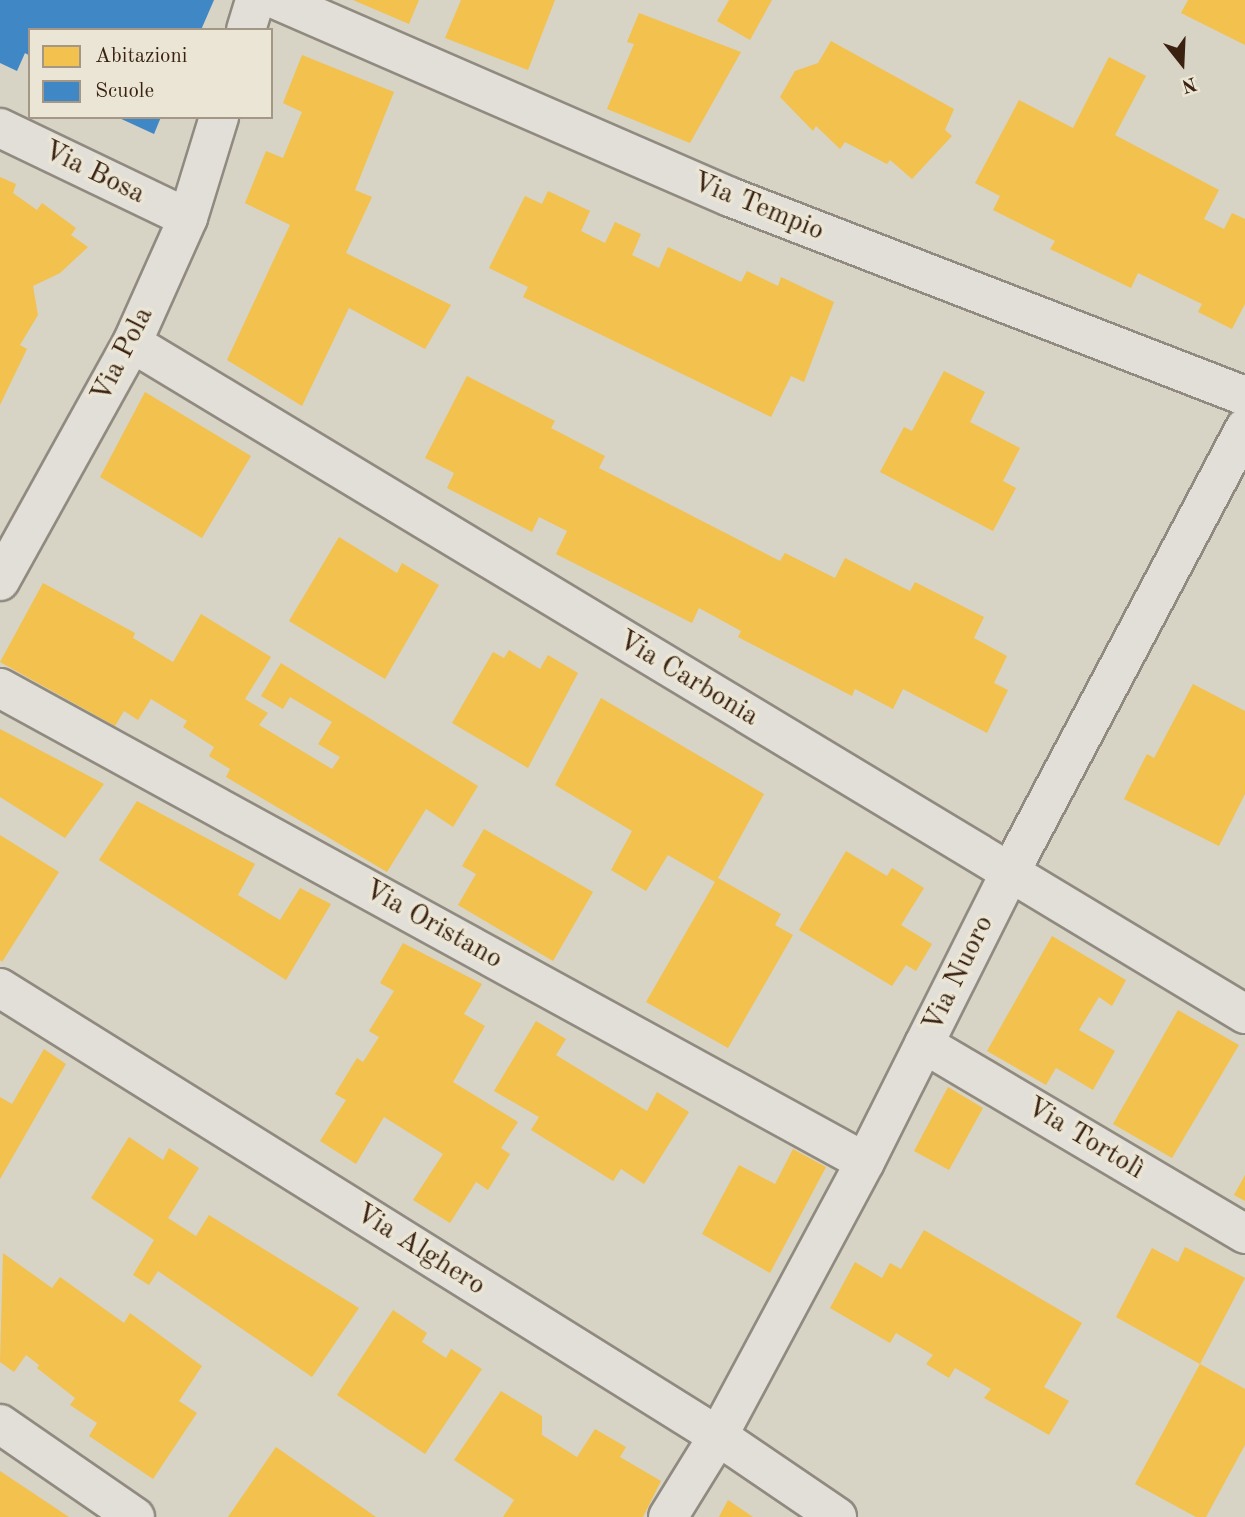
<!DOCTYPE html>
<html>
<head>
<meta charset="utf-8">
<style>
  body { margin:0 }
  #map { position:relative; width:1245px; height:1517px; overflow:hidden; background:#d7d3c5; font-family:"Old Standard TT",serif }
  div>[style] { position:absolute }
  .homes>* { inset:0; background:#f2c14e }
  .schools>* { inset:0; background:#3f88c5 }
  .roads { filter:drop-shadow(2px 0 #908a80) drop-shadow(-2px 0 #908a80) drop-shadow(0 2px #908a80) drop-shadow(0 -2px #908a80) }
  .street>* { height:38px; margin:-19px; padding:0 19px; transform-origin:19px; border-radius:19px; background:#e1dfd8 }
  span { translate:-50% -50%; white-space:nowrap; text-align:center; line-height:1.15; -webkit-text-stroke:7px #eae5d4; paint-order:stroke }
  .street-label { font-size:28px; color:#3a2110 }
  .legend { position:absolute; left:28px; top:28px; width:245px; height:91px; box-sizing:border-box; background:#eae5d4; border:2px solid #a49786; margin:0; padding:9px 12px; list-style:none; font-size:21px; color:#3a2110 }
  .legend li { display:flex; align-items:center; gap:14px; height:35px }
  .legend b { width:35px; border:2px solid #a49786 }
  .north { position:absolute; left:1147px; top:28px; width:70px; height:70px; -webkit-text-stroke:5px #eae5d4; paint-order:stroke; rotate:162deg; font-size:19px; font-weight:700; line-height:28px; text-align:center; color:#3a2110 }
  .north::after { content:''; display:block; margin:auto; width:24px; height:32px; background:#3a2110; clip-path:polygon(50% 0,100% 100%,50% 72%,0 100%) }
</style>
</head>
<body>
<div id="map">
  <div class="homes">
    <div style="clip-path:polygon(353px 0,419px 0,409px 24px)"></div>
    <div style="clip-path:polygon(461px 0,555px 0,528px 70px,445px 38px)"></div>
    <div style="clip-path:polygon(729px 0,772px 0,750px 40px,717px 21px)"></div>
    <div style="clip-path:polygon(1188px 0,1245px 0,1245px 45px,1181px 13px)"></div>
    <div style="clip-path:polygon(639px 13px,741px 52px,690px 143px,607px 109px,634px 44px,627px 42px)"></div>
    <div style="clip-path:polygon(831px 41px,954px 109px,945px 130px,952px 136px,912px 179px,890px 160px,887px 164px,845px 142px,840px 149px,816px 126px,813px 131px,780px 97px,795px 71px,818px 63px)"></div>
    <div style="clip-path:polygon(302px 55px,394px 92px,355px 190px,372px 197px,346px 253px,451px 305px,425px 349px,349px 308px,302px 406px,227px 360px,290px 225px,245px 203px,266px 151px,283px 158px,302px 112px,283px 103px)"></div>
    <div style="clip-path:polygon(1109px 57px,1146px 76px,1115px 135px,1219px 190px,1204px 219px,1224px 229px,1232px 213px,1245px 219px,1245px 304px,1232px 329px,1198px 312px,1202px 304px,1138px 273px,1131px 288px,1050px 249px,1055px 241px,993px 210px,1000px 196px,975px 183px,1019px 100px,1073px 128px)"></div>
    <div style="clip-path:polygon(0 177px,16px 184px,13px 193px,37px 210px,42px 203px,76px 228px,71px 235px,88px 247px,60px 273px,33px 286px,38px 315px,20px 345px,27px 349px,0 405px)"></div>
    <div style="clip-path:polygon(548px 191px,590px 211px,581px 231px,605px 243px,615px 222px,641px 234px,632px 255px,659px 268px,668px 247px,741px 282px,747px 271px,778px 286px,781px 277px,834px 302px,804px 382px,791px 376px,771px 417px,523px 297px,528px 287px,489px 268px,525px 196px,542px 204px)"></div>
    <div style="clip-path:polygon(944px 371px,985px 392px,970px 422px,1020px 448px,1003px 481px,1016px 488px,993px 531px,880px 472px,904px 427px,912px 431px)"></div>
    <div style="clip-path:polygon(467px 376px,555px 421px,551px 428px,605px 456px,599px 468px,780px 561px,785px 553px,835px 578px,845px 558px,910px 591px,915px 582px,984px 617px,974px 638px,1007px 656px,994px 683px,1008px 690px,987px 733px,903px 689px,893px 709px,855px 689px,852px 696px,738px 637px,741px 631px,699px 608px,692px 623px,556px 554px,567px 531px,539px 517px,532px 532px,447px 488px,454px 473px,425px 458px)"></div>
    <div style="clip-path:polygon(145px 392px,251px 456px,202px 538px,100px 477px)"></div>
    <div style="clip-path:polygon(339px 537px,397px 573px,402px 563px,439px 585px,385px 679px,289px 621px)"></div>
    <div style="clip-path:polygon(43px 583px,135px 633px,133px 638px,173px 662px,201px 614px,271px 657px,245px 699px,268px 713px,259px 725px,332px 769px,340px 757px,318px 744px,332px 722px,290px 697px,283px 709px,261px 696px,281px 663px,478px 786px,453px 827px,426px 809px,387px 872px,226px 777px,230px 769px,209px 756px,214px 747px,183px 727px,187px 721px,151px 699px,138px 720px,124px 711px,115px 726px,0 662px)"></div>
    <div style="clip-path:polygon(509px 650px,540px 669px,548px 655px,578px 673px,528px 768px,452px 723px,493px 652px,504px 658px)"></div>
    <div style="clip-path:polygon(1193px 684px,1245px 711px,1245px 794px,1219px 846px,1124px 799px,1147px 754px,1154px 758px)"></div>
    <div style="clip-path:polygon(601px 698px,764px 794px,718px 878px,781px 914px,775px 925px,793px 935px,728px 1048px,646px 1002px,715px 882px,668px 855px,646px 891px,611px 870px,632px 831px,555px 785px)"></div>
    <div style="clip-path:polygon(0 729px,104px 784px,65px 838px,0 797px)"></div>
    <div style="clip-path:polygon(137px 801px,255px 864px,238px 895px,280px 920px,300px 888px,331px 904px,286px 980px,99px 860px)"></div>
    <div style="clip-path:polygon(484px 829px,593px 892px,553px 961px,458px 905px,476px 874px,462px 866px)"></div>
    <div style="clip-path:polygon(0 835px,59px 872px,2px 962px,0 960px)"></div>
    <div style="clip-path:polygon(846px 851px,887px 876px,892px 868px,924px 888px,901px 925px,932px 944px,916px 971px,906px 965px,892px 986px,799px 930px)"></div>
    <div style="clip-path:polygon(1052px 936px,1126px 980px,1112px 1006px,1099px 997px,1079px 1030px,1115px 1051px,1093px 1090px,1056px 1068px,1046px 1085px,987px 1051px)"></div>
    <div style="clip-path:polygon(403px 943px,482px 984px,464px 1014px,485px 1026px,453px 1082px,518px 1122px,501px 1148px,510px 1154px,488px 1190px,476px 1182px,450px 1223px,413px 1200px,443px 1154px,384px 1117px,356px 1164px,320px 1141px,346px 1100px,335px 1094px,357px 1058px,363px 1062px,379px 1037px,369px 1031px,394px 991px,380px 983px)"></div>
    <div style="clip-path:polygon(1178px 1010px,1239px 1045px,1172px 1158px,1113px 1124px)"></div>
    <div style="clip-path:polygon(536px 1021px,566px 1039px,556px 1055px,647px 1111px,657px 1092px,689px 1112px,644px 1184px,621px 1169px,613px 1181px,531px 1130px,539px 1117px,494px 1091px)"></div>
    <div style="clip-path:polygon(44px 1049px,66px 1064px,0 1179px,0 1097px,12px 1104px)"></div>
    <div style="clip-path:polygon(948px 1087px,983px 1108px,949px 1170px,914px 1151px)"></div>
    <div style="clip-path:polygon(129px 1137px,163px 1160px,169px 1148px,199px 1168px,168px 1218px,196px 1236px,209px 1215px,359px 1308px,312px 1377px,158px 1271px,149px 1285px,133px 1275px,154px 1240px,91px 1198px)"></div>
    <div style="clip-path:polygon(793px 1149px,826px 1167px,770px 1273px,702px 1234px,739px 1165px,775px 1184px)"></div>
    <div style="clip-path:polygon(1245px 1175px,1245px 1201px,1234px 1195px)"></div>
    <div style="clip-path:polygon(924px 1230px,1082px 1323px,1044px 1387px,1069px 1401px,1049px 1435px,984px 1398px,991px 1389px,955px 1368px,949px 1378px,926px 1364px,933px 1355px,896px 1333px,890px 1343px,830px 1308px,855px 1262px,882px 1278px,890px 1263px,901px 1269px)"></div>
    <div style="clip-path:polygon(1185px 1247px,1245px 1278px,1200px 1364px,1116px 1317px,1152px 1248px,1178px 1262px)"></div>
    <div style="clip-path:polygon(3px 1253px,52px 1288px,60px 1277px,124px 1323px,130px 1313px,202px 1366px,179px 1401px,197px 1413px,153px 1479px,89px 1436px,97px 1423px,70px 1405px,75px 1398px,37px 1368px,39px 1365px,26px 1355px,14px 1372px,0 1362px)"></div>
    <div style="clip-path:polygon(393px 1310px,427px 1333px,422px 1342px,446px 1358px,451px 1349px,482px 1369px,425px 1454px,337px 1395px)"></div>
    <div style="clip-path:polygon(1200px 1364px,1245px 1389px,1245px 1445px,1206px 1517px,1196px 1517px,1135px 1484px)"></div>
    <div style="clip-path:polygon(501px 1391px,542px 1416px,542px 1435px,577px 1457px,595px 1429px,626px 1447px,620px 1457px,661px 1481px,643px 1517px,503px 1517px,514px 1500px,454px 1460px)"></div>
    <div style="clip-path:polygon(276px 1447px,376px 1517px,228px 1517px)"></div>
    <div style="clip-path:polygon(0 1471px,69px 1517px,0 1517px)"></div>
    <div style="clip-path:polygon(728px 1500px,753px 1517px,719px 1517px)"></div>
  </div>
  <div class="schools">
    <div style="clip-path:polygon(0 0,214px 0,201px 30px,30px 30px,30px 56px,25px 53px,17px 71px,0 63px)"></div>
    <div style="clip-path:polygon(117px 117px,161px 117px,154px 134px)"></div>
  </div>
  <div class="roads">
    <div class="street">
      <div style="left:277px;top:0;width:494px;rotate:23.5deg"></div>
      <div style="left:730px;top:197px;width:552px;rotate:21.13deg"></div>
      <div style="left:246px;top:30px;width:31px;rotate:-73deg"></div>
      <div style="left:0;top:128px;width:208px;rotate:25.6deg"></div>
      <div style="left:132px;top:343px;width:1300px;rotate:31.08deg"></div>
      <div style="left:0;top:581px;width:272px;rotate:-61deg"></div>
      <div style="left:132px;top:343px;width:137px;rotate:-65.9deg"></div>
      <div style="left:188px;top:218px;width:106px;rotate:-72.9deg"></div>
      <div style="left:0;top:688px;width:986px;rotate:28.72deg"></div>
      <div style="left:0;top:988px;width:846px;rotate:31.96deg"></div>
      <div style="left:718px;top:1436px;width:144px;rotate:34.2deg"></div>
      <div style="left:924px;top:1044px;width:373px;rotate:30.6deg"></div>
      <div style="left:0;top:1424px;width:164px;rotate:34.6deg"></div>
      <div style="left:668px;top:1517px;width:95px;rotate:-58.3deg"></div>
      <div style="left:718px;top:1436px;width:311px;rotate:-61.8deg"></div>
      <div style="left:865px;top:1162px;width:322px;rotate:-63.4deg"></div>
      <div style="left:1009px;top:874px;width:505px;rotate:-62.11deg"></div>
    </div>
  </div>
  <div class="street-label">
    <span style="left:94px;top:173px;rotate:26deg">Via Bosa</span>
    <span style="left:758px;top:207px;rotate:22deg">Via Tempio</span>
    <span style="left:123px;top:355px;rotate:-63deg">Via Pola</span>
    <span style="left:688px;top:679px;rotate:31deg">Via Carbonia</span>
    <span style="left:433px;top:925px;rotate:29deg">Via Oristano</span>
    <span style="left:959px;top:974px;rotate:-64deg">Via Nuoro</span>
    <span style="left:1085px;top:1139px;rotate:31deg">Via Tortolì</span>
    <span style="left:420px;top:1250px;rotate:32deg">Via Alghero</span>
  </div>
  <ul class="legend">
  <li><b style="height:19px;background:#f2c14e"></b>Abitazioni</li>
  <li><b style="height:19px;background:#3f88c5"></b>Scuole</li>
  </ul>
  <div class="north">N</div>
</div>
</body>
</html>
